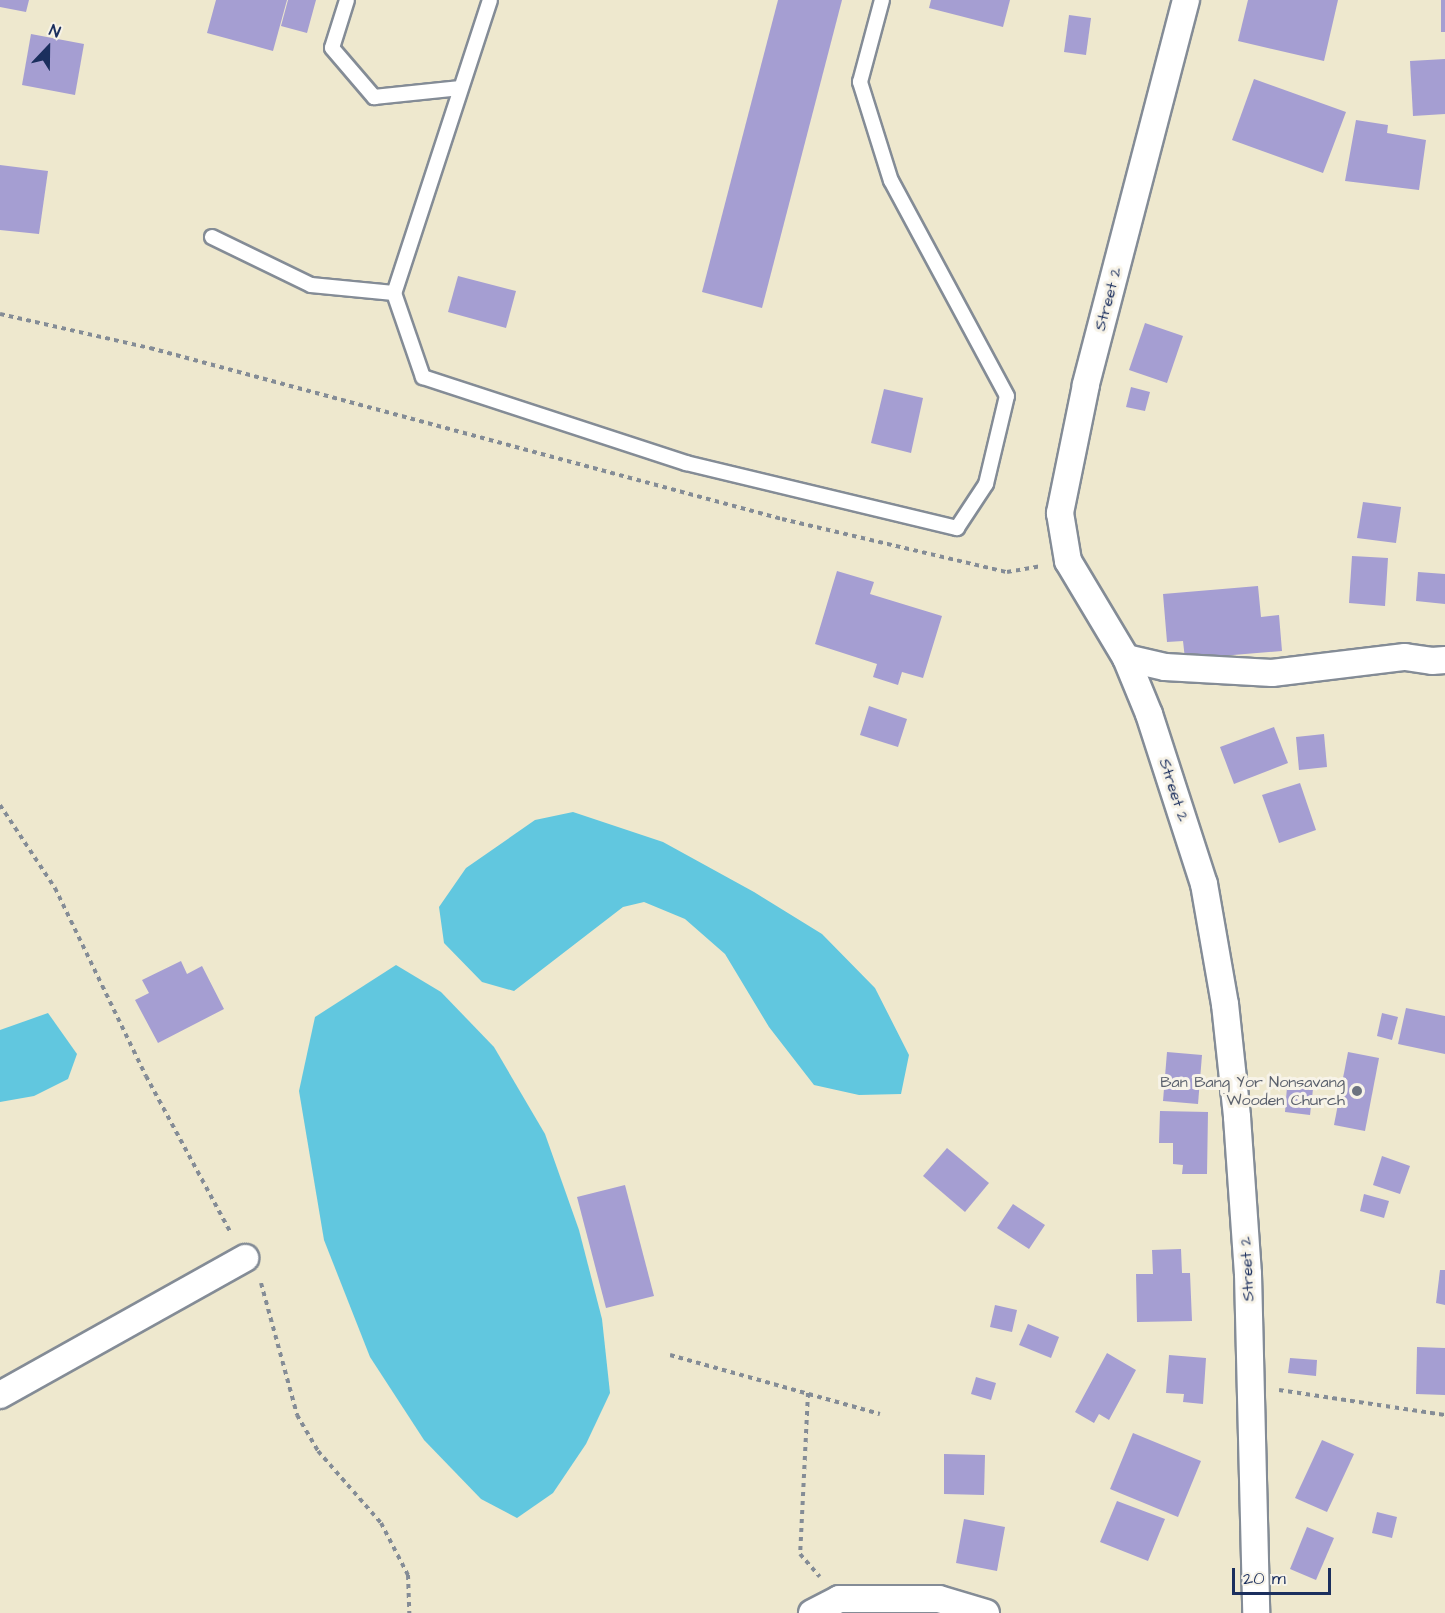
<!DOCTYPE html>
<html>
<head>
<meta charset="utf-8">
<style>
  body { margin:0 }
  #map { position:relative; width:1445px; height:1613px; overflow:hidden; background:#eee8ce; font-family:"Architects Daughter",sans-serif }
  div>[style] { position:absolute }
  .water>* { inset:0; background:#61c7df }
  .building>* { inset:0; background:#a59ed2 }
  .path>* { height:4px; margin-top:-2px; transform-origin:0; background:repeating-linear-gradient(90deg,#848c96 0 4.5px,transparent 0 9px) }
  .roads { filter:drop-shadow(2px 0 #848c96) drop-shadow(-2px 0 #848c96) drop-shadow(0 2px #848c96) drop-shadow(0 -2px #848c96) }
  .lane>* { height:14px; margin:-7px; padding:0 7px; transform-origin:7px; border-radius:7px; background:#fff }
  .street>* { height:26px; margin:-13px; padding:0 13px; transform-origin:13px; border-radius:13px; background:#fff }
  .dots>* { width:16px; height:16px; translate:-50% -50%; box-sizing:border-box; border:3px solid #f7f3e8; border-radius:50% }
  span { translate:-50% -50%; white-space:nowrap; text-align:center; line-height:1.15; -webkit-text-stroke:6px #f7f3e8; paint-order:stroke }
  .street-label { font-size:16px; color:#1b2f5e }
  .worship-label { font-size:16px; color:#5b616d }
  .right { translate:-100% -50%; text-align:right }
  .north { position:absolute; left:18px; top:18px; width:60px; height:60px; -webkit-text-stroke:4px #f7f3e8; paint-order:stroke; rotate:22deg; font-size:16px; font-weight:700; line-height:24px; text-align:center; color:#1b2f5e }
  .north::after { content:''; display:block; margin:auto; width:21px; height:27px; background:#1b2f5e; clip-path:polygon(50% 0,100% 100%,50% 72%,0 100%) }
  .scale { position:absolute; left:1232px; top:1568px; width:99px; height:27px; box-sizing:border-box; border:3px solid #1b2f5e; border-top:0; padding-left:8px; font-size:18px; line-height:21px; white-space:nowrap; color:#1b2f5e; -webkit-text-stroke:4px #f7f3e8; paint-order:stroke }
</style>
</head>
<body>
<div id="map">
  <div class="water">
    <div style="clip-path:polygon(573px 812px,663px 842px,754px 892px,822px 934px,875px 988px,909px 1055px,901px 1094px,859px 1095px,814px 1085px,769px 1027px,725px 954px,685px 919px,644px 902px,623px 907px,514px 991px,482px 982px,444px 943px,439px 907px,466px 868px,535px 820px)"></div>
    <div style="clip-path:polygon(396px 965px,441px 992px,494px 1047px,545px 1134px,579px 1230px,602px 1319px,610px 1393px,586px 1444px,553px 1493px,517px 1518px,481px 1499px,424px 1440px,370px 1357px,324px 1240px,299px 1091px,315px 1017px)"></div>
    <div style="clip-path:polygon(48px 1013px,77px 1054px,68px 1079px,34px 1096px,0 1102px,0 1030px)"></div>
  </div>
  <div class="building">
    <div style="clip-path:polygon(0 0,29px 0,26px 12px,0 7px)"></div>
    <div style="clip-path:polygon(216px 0,287px 0,273px 51px,207px 33px)"></div>
    <div style="clip-path:polygon(288px 0,316px 0,307px 33px,281px 26px)"></div>
    <div style="clip-path:polygon(778px 0,842px 0,762px 308px,702px 292px)"></div>
    <div style="clip-path:polygon(931px 0,1010px 0,1003px 27px,929px 8px)"></div>
    <div style="clip-path:polygon(1248px 0,1338px 0,1324px 61px,1238px 41px)"></div>
    <div style="clip-path:polygon(1441px 0,1445px 0,1445px 32px,1441px 32px)"></div>
    <div style="clip-path:polygon(1069px 15px,1091px 18px,1086px 55px,1064px 52px)"></div>
    <div style="clip-path:polygon(31px 34px,84px 44px,75px 95px,22px 85px)"></div>
    <div style="clip-path:polygon(1445px 59px,1445px 114px,1413px 116px,1410px 61px)"></div>
    <div style="clip-path:polygon(1254px 79px,1346px 112px,1323px 173px,1232px 140px)"></div>
    <div style="clip-path:polygon(1356px 120px,1388px 125px,1387px 133px,1426px 140px,1419px 190px,1345px 181px)"></div>
    <div style="clip-path:polygon(0 165px,48px 171px,39px 234px,0 230px)"></div>
    <div style="clip-path:polygon(458px 276px,516px 291px,506px 328px,448px 312px)"></div>
    <div style="clip-path:polygon(1145px 323px,1183px 336px,1167px 383px,1129px 370px)"></div>
    <div style="clip-path:polygon(1131px 387px,1150px 392px,1145px 411px,1126px 407px)"></div>
    <div style="clip-path:polygon(884px 389px,923px 398px,911px 453px,871px 443px)"></div>
    <div style="clip-path:polygon(1363px 502px,1401px 507px,1396px 543px,1357px 538px)"></div>
    <div style="clip-path:polygon(1352px 556px,1388px 558px,1385px 606px,1349px 603px)"></div>
    <div style="clip-path:polygon(837px 571px,874px 582px,870px 594px,942px 616px,923px 678px,902px 672px,898px 685px,873px 677px,877px 664px,815px 644px)"></div>
    <div style="clip-path:polygon(1418px 572px,1445px 574px,1445px 604px,1416px 601px)"></div>
    <div style="clip-path:polygon(1258px 586px,1261px 617px,1279px 615px,1282px 651px,1185px 659px,1183px 641px,1167px 642px,1163px 594px)"></div>
    <div style="clip-path:polygon(869px 706px,907px 719px,898px 747px,860px 735px)"></div>
    <div style="clip-path:polygon(1274px 727px,1288px 763px,1234px 784px,1220px 747px)"></div>
    <div style="clip-path:polygon(1324px 734px,1327px 767px,1299px 770px,1296px 737px)"></div>
    <div style="clip-path:polygon(1300px 783px,1316px 830px,1279px 843px,1262px 795px)"></div>
    <div style="clip-path:polygon(181px 961px,187px 974px,202px 966px,224px 1009px,158px 1043px,135px 1000px,149px 993px,142px 980px)"></div>
    <div style="clip-path:polygon(1406px 1008px,1445px 1016px,1445px 1054px,1398px 1044px)"></div>
    <div style="clip-path:polygon(1382px 1013px,1398px 1017px,1392px 1040px,1377px 1036px)"></div>
    <div style="clip-path:polygon(1167px 1052px,1202px 1055px,1198px 1104px,1163px 1101px)"></div>
    <div style="clip-path:polygon(1348px 1052px,1379px 1058px,1365px 1131px,1334px 1125px)"></div>
    <div style="clip-path:polygon(1287px 1087px,1313px 1089px,1310px 1115px,1285px 1112px)"></div>
    <div style="clip-path:polygon(1160px 1111px,1208px 1112px,1207px 1174px,1182px 1174px,1183px 1165px,1173px 1164px,1173px 1143px,1159px 1143px)"></div>
    <div style="clip-path:polygon(947px 1148px,989px 1183px,965px 1212px,923px 1176px)"></div>
    <div style="clip-path:polygon(1382px 1156px,1410px 1166px,1400px 1194px,1373px 1185px)"></div>
    <div style="clip-path:polygon(625px 1185px,654px 1296px,606px 1308px,577px 1197px)"></div>
    <div style="clip-path:polygon(1364px 1194px,1389px 1201px,1384px 1218px,1360px 1211px)"></div>
    <div style="clip-path:polygon(1013px 1204px,1045px 1225px,1029px 1249px,997px 1228px)"></div>
    <div style="clip-path:polygon(1181px 1249px,1182px 1273px,1190px 1273px,1192px 1321px,1137px 1322px,1136px 1274px,1153px 1274px,1152px 1250px)"></div>
    <div style="clip-path:polygon(1440px 1270px,1445px 1270px,1445px 1305px,1436px 1303px)"></div>
    <div style="clip-path:polygon(995px 1305px,1017px 1310px,1012px 1332px,990px 1327px)"></div>
    <div style="clip-path:polygon(1028px 1324px,1059px 1337px,1051px 1358px,1019px 1345px)"></div>
    <div style="clip-path:polygon(1417px 1347px,1445px 1348px,1445px 1395px,1416px 1394px)"></div>
    <div style="clip-path:polygon(1107px 1353px,1136px 1370px,1109px 1420px,1099px 1414px,1094px 1423px,1075px 1412px)"></div>
    <div style="clip-path:polygon(1169px 1355px,1206px 1358px,1203px 1404px,1183px 1402px,1184px 1394px,1166px 1393px)"></div>
    <div style="clip-path:polygon(1290px 1358px,1317px 1360px,1316px 1376px,1288px 1373px)"></div>
    <div style="clip-path:polygon(976px 1377px,996px 1383px,991px 1400px,971px 1394px)"></div>
    <div style="clip-path:polygon(1133px 1433px,1201px 1461px,1178px 1517px,1110px 1489px)"></div>
    <div style="clip-path:polygon(1322px 1440px,1354px 1454px,1327px 1512px,1295px 1498px)"></div>
    <div style="clip-path:polygon(944px 1454px,985px 1455px,984px 1495px,944px 1494px)"></div>
    <div style="clip-path:polygon(1117px 1501px,1165px 1519px,1148px 1561px,1100px 1542px)"></div>
    <div style="clip-path:polygon(1377px 1512px,1397px 1517px,1392px 1538px,1372px 1533px)"></div>
    <div style="clip-path:polygon(964px 1519px,1005px 1527px,997px 1571px,956px 1563px)"></div>
    <div style="clip-path:polygon(1307px 1527px,1334px 1538px,1316px 1580px,1290px 1569px)"></div>
  </div>
  <div class="path">
    <div style="left:0;top:314px;width:154px;rotate:12.8deg"></div>
    <div style="left:150px;top:348px;width:655px;rotate:15.14deg"></div>
    <div style="left:782px;top:519px;width:231px;rotate:13.3deg"></div>
    <div style="left:1007px;top:572px;width:35px;rotate:-10deg"></div>
    <div style="left:0;top:805px;width:100px;rotate:56.5deg"></div>
    <div style="left:55px;top:888px;width:209px;rotate:64.2deg"></div>
    <div style="left:146px;top:1076px;width:179px;rotate:61.6deg"></div>
    <div style="left:261px;top:1283px;width:137px;rotate:74.7deg"></div>
    <div style="left:297px;top:1415px;width:42px;rotate:59.7deg"></div>
    <div style="left:318px;top:1451px;width:96px;rotate:48.8deg"></div>
    <div style="left:381px;top:1523px;width:59px;rotate:62.6deg"></div>
    <div style="left:408px;top:1575px;width:38px;rotate:88deg"></div>
    <div style="left:670px;top:1355px;width:218px;rotate:15.7deg"></div>
    <div style="left:1279px;top:1390px;width:168px;rotate:8.6deg"></div>
    <div style="left:808px;top:1393px;width:161px;rotate:92.8deg"></div>
    <div style="left:800px;top:1554px;width:30px;rotate:49deg"></div>
  </div>
  <div class="roads">
    <div class="lane">
      <div style="left:347px;top:0;width:50px;rotate:107.4deg"></div>
      <div style="left:332px;top:48px;width:65px;rotate:49.4deg"></div>
      <div style="left:374px;top:97px;width:87px;rotate:-5.9deg"></div>
      <div style="left:490px;top:0;width:308px;rotate:108.1deg"></div>
      <div style="left:394px;top:293px;width:89px;rotate:71deg"></div>
      <div style="left:423px;top:377px;width:277px;rotate:18.1deg"></div>
      <div style="left:686px;top:463px;width:279px;rotate:13.5deg"></div>
      <div style="left:957px;top:528px;width:53px;rotate:-56.6deg"></div>
      <div style="left:986px;top:484px;width:90px;rotate:-76.6deg"></div>
      <div style="left:1007px;top:396px;width:244px;rotate:-118.3deg"></div>
      <div style="left:891px;top:181px;width:104px;rotate:-107.4deg"></div>
      <div style="left:860px;top:82px;width:85px;rotate:-75deg"></div>
      <div style="left:212px;top:237px;width:110px;rotate:25.9deg"></div>
      <div style="left:311px;top:285px;width:83px;rotate:5.5deg"></div>
    </div>
    <div class="street">
      <div style="left:1186px;top:0;width:398px;rotate:104.6deg"></div>
      <div style="left:1086px;top:385px;width:131px;rotate:101.5deg"></div>
      <div style="left:1060px;top:513px;width:49px;rotate:80.5deg"></div>
      <div style="left:1068px;top:561px;width:113px;rotate:59.1deg"></div>
      <div style="left:1126px;top:658px;width:61px;rotate:67.7deg"></div>
      <div style="left:1149px;top:714px;width:179px;rotate:72.1deg"></div>
      <div style="left:1204px;top:884px;width:122px;rotate:80.1deg"></div>
      <div style="left:1225px;top:1004px;width:114px;rotate:83.9deg"></div>
      <div style="left:1237px;top:1117px;width:157px;rotate:86deg"></div>
      <div style="left:1248px;top:1274px;width:339px;rotate:88.6deg"></div>
      <div style="left:1126px;top:658px;width:40px;rotate:13deg"></div>
      <div style="left:1165px;top:667px;width:107px;rotate:3.2deg"></div>
      <div style="left:1272px;top:673px;width:134px;rotate:-6.9deg"></div>
      <div style="left:1405px;top:657px;width:27px;rotate:8deg"></div>
      <div style="left:1432px;top:661px;width:13px;rotate:-4deg"></div>
      <div style="left:0;top:1395px;width:281px;rotate:-29.2deg"></div>
      <div style="left:812px;top:1613px;width:30px;rotate:-27deg"></div>
      <div style="left:839px;top:1599px;width:100px"></div>
      <div style="left:939px;top:1599px;width:49px;rotate:16.6deg"></div>
    </div>
  </div>
  <div class="dots">
    <div style="left:1357px;top:1091px;background:#6b7280"></div>
  </div>
  <div class="street-label">
    <span style="left:1108px;top:299px;rotate:-75deg">Street 2</span>
    <span style="left:1174px;top:790px;rotate:72deg">Street 2</span>
    <span style="left:1247px;top:1269px;rotate:-93deg">Street 2</span>
  </div>
  <div class="worship-label">
    <span class="right" style="left:1345px;top:1091px">Ban Bang Yor Nonsavang<br>Wooden Church</span>
  </div>
  <div class="north">N</div>
  <div class="scale">20 m</div>
</div>
</body>
</html>
